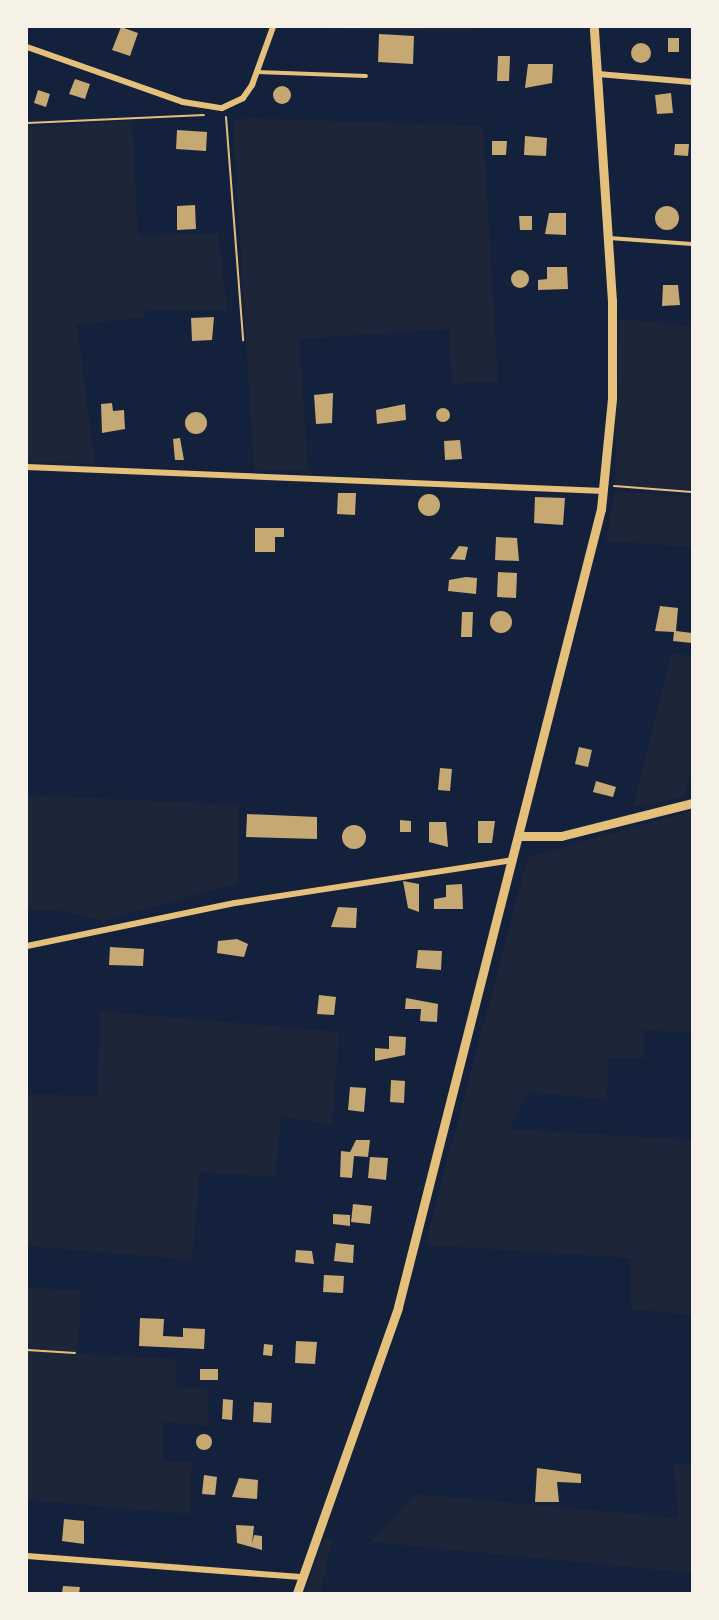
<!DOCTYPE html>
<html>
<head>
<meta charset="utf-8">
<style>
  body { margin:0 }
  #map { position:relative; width:719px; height:1620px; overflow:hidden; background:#14213d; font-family:Signika,sans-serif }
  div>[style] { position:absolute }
  .green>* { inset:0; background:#1d2539 }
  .building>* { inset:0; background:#c6a872 }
  .round { border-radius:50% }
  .path>* { height:2px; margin:-1px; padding:0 1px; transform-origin:1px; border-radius:1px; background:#e5c07b }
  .service>* { height:4px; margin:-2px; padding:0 2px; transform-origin:2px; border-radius:2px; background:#e5c07b }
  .minor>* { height:6px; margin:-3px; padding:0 3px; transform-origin:3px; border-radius:3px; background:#e5c07b }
  .tertiary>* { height:9px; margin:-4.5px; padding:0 4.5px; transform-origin:4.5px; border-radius:4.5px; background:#e5c07b }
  span { translate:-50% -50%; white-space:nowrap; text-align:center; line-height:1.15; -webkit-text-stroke:6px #f6f1e7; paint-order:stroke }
  .frame { position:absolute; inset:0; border:28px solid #f6f1e7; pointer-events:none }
</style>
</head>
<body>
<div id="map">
  <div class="green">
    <div style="clip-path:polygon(473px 27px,473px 32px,279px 28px,279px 27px)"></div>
    <div style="clip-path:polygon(246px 118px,483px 126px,498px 381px,452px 384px,449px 329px,299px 339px,308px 471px,254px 469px,233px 122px)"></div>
    <div style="clip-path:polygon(132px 121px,138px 236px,218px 233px,227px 310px,147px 310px,144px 317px,77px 325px,95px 464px,27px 462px,27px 127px)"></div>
    <div style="clip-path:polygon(619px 319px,692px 326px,692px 490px,615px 486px)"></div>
    <div style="clip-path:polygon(615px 491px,692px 497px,692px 547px,606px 541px)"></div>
    <div style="clip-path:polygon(672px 653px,692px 656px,692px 766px,684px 797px,633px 807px)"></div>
    <div style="clip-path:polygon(27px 795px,238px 805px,238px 883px,103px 921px,62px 911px,27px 910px)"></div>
    <div style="clip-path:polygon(692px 811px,692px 1033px,643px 1030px,645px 1058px,608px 1058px,607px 1100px,528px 1092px,510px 1129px,692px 1140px,692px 1315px,631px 1309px,631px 1258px,425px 1245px,528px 857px)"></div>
    <div style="clip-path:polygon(100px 1011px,339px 1032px,332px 1125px,281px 1116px,275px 1177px,200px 1172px,192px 1260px,27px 1246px,27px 1094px,98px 1096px)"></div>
    <div style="clip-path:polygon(27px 1287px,81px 1291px,78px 1354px,176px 1359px,177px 1388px,207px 1388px,209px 1426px,163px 1422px,163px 1461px,192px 1462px,189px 1514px,27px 1500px)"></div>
    <div style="clip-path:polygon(674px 1464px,692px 1465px,692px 1573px,371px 1542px,416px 1494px,678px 1518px)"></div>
    <div style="clip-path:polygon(324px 1538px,333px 1539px,320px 1593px,305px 1593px)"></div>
  </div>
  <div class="building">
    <div style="clip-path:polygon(121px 27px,138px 33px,130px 56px,112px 50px)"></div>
    <div style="clip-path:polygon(379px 34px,414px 36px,413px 64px,378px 62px)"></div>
    <div style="clip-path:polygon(668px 38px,679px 38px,679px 52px,668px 52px)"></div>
    <div class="round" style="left:631px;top:43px;width:20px;height:20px"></div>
    <div style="clip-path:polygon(498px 56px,510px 56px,509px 81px,497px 81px)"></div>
    <div style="clip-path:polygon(528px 64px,553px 64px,552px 83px,525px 88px)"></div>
    <div style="clip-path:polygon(75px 79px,90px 84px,85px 99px,69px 94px)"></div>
    <div class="round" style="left:273px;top:86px;width:18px;height:18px"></div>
    <div style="clip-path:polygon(38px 90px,50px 94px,46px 107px,34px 103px)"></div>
    <div style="clip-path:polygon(671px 93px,673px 113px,657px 114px,655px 95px)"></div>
    <div style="clip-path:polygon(177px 130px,207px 132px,206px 151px,176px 149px)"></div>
    <div style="clip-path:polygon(525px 136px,547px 138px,546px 156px,524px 155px)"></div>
    <div style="clip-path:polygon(492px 141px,507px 141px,506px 155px,492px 155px)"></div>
    <div style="clip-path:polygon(675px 144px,689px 144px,688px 156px,674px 155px)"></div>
    <div style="clip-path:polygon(195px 205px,196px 229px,177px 230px,177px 206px)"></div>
    <div class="round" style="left:655px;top:206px;width:24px;height:24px"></div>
    <div style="clip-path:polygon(549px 213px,566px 213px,566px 235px,545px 234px)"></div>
    <div style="clip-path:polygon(519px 216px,532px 216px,532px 230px,520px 230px)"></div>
    <div style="clip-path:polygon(547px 267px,567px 267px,568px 289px,538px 290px,538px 280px,547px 279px)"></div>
    <div class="round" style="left:511px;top:270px;width:18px;height:18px"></div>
    <div style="clip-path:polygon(663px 285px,678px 285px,680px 305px,662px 306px)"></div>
    <div style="clip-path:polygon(214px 317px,212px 340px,192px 341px,191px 318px)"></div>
    <div style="clip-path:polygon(333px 393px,332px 423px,316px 424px,314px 395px)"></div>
    <div style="clip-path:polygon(112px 403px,113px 411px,124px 410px,125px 429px,102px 433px,101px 404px)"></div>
    <div style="clip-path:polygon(405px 404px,406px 420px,377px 424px,376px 410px)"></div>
    <div class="round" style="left:436px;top:408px;width:14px;height:14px"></div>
    <div class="round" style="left:185px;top:412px;width:22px;height:22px"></div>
    <div style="clip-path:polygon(180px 438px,184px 460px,175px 460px,173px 439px)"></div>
    <div style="clip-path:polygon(460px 440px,462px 459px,445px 460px,444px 441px)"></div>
    <div style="clip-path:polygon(338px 493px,356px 493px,355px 515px,337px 514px)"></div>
    <div class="round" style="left:418px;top:494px;width:22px;height:22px"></div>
    <div style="clip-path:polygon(535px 497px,565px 498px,563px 525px,534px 523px)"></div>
    <div style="clip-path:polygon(255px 528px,284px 528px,284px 537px,275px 537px,275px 552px,255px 552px)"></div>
    <div style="clip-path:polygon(496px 537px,517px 538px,519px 561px,495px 560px)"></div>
    <div style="clip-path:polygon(459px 546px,468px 547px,465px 560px,450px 559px)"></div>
    <div style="clip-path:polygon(498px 572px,517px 573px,516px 598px,497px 597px)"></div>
    <div style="clip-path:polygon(466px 577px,477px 578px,476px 594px,448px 591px,449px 580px)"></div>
    <div style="clip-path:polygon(660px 606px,678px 608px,676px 631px,692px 633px,692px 643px,673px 641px,674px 632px,655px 631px)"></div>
    <div class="round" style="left:490px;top:611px;width:22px;height:22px"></div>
    <div style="clip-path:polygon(462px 612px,473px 612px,472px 637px,461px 637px)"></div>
    <div style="clip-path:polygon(579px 747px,592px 750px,588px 767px,575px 764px)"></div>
    <div style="clip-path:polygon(440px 768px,452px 769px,450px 791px,438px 790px)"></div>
    <div style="clip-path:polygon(596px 781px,616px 787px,613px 797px,593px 792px)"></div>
    <div style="clip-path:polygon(247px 814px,317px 817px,317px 839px,246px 837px)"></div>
    <div style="clip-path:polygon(400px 820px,411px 821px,411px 832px,400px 832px)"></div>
    <div style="clip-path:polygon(478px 821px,495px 821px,492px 843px,478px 843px)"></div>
    <div style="clip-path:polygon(429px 822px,446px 822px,448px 847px,429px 842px)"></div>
    <div class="round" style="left:342px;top:825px;width:24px;height:24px"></div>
    <div style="clip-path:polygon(403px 881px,419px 884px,419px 912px,408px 908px)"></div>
    <div style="clip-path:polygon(462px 884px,463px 909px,434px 909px,434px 899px,446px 897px,446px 885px)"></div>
    <div style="clip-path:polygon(338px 907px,357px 908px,356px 928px,331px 927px)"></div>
    <div style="clip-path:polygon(237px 939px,248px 944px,244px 957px,217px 953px,218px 941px)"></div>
    <div style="clip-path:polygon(110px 947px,144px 949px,143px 966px,109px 965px)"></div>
    <div style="clip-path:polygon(418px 950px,442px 951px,441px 970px,416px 968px)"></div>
    <div style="clip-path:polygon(319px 995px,336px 997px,334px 1015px,317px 1014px)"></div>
    <div style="clip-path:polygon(406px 998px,438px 1004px,437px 1022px,420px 1021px,421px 1009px,405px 1009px)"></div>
    <div style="clip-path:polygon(389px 1036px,406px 1037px,405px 1055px,375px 1061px,375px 1048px,389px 1049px)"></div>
    <div style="clip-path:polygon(391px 1080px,405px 1081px,404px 1103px,390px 1102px)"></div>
    <div style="clip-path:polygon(350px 1087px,366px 1088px,364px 1112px,348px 1110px)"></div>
    <div style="clip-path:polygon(356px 1140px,370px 1140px,368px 1157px,354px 1156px,352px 1178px,340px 1177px,341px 1151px,350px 1152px)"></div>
    <div style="clip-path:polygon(370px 1157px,388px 1158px,386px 1180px,368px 1178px)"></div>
    <div style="clip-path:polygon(353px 1204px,372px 1206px,370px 1224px,351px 1222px)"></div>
    <div style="clip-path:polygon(333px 1214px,350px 1215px,350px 1226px,333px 1224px)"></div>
    <div style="clip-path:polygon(336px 1243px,354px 1245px,353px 1263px,334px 1261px)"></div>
    <div style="clip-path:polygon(296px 1250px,312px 1251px,314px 1264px,295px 1262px)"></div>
    <div style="clip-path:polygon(324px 1275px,344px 1276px,343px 1293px,323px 1292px)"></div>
    <div style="clip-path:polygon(140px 1318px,164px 1319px,163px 1336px,183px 1337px,183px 1328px,205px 1329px,204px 1349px,139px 1346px)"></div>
    <div style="clip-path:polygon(296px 1341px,317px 1342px,315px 1364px,295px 1363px)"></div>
    <div style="clip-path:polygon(264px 1344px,273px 1345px,272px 1356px,263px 1355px)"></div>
    <div style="clip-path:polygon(200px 1369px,218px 1369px,218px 1380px,200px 1380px)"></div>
    <div style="clip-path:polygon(223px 1399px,233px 1400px,232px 1420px,222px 1419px)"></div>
    <div style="clip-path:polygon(254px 1402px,272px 1403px,271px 1423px,253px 1422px)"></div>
    <div class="round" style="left:196px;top:1434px;width:16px;height:16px"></div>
    <div style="clip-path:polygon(537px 1468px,581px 1474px,581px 1483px,557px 1482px,559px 1502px,535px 1502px)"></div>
    <div style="clip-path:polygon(204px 1475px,217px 1477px,215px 1495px,202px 1494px)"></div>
    <div style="clip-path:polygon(239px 1478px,258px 1480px,257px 1499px,232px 1497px)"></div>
    <div style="clip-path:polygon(64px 1519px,84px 1521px,84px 1544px,62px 1541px)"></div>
    <div style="clip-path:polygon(236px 1525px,254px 1526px,252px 1544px,254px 1535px,262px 1536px,262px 1550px,237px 1543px)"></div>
    <div style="clip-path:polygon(63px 1586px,80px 1587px,79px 1593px,62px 1593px)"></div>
  </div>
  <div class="path">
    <div style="left:226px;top:117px;width:224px;rotate:85.6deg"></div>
    <div style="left:27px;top:123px;width:177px;rotate:-2.6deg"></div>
    <div style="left:614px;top:486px;width:78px;rotate:4.4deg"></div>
    <div style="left:27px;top:1350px;width:48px;rotate:3.6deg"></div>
  </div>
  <div class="service">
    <div style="left:257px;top:72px;width:109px;rotate:2.1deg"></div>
    <div style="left:609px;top:238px;width:83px;rotate:4.1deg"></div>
  </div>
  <div class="minor">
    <div style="left:27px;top:47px;width:165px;rotate:19.4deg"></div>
    <div style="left:183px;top:102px;width:39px;rotate:9deg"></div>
    <div style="left:222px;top:108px;width:23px;rotate:-25deg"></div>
    <div style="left:243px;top:98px;width:16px;rotate:-55deg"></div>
    <div style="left:252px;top:85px;width:62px;rotate:-70.1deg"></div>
    <div style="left:598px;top:74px;width:94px;rotate:4.9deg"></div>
    <div style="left:27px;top:467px;width:577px;rotate:2.38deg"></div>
    <div style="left:27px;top:946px;width:212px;rotate:-11.7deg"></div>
    <div style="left:235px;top:903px;width:282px;rotate:-8.8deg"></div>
    <div style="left:27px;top:1556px;width:275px;rotate:4.4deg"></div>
  </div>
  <div class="tertiary">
    <div style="left:521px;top:836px;width:40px"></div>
    <div style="left:561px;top:836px;width:135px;rotate:-14.1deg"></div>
    <div style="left:297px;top:1593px;width:303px;rotate:-70.5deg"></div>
    <div style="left:398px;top:1307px;width:823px;rotate:-75.73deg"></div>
    <div style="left:601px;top:509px;width:112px;rotate:-84.3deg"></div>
    <div style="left:612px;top:398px;width:97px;rotate:-90deg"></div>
    <div style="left:612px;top:301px;width:275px;rotate:-93.8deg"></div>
  </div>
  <div class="frame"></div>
</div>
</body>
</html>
